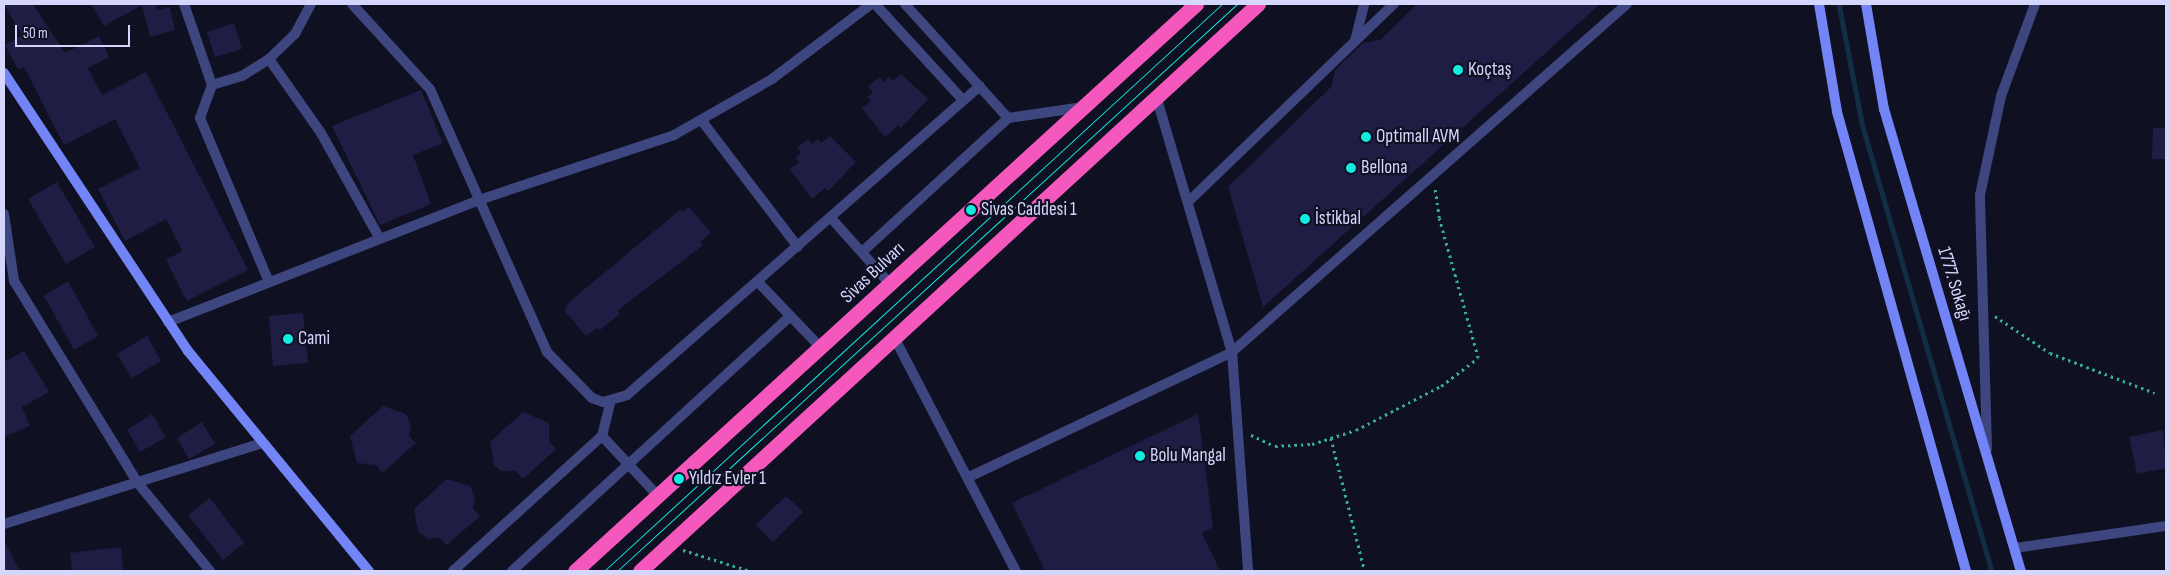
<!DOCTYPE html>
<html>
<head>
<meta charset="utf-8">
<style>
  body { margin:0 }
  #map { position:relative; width:2170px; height:575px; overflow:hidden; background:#101023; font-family:"Sofia Sans Condensed",sans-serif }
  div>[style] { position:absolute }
  .stream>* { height:4.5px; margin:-2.25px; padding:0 2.25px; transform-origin:2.25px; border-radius:2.25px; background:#112e45 }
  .building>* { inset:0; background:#1f1d43 }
  .path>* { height:2.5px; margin-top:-1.25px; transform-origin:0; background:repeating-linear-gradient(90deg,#37ae93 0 2.5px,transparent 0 6.5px) }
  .street>* { height:10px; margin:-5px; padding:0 5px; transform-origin:5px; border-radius:5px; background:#3e467f }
  .secondary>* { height:10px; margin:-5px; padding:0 5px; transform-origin:5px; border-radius:5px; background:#7284f6 }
  .highway>* { height:15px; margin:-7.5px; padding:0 7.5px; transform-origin:7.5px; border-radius:7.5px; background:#f458bc }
  .tram>* { height:1px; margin:-0.5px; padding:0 0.5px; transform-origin:0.5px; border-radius:0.5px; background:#10ede0 }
  .dots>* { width:14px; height:14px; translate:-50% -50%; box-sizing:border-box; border:2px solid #101023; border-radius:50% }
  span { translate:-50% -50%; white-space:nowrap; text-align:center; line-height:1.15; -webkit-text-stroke:4.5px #101023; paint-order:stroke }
  .poi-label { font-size:19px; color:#d4d6fc }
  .left { translate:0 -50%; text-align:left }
  .street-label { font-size:19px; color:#d4d6fc }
  .frame { position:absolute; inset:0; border:5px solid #d4d6fc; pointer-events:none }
  .scale { position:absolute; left:15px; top:25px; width:115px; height:22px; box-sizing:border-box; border:2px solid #d4d6fc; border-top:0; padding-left:6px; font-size:15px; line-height:18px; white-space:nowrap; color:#d4d6fc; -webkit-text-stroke:4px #101023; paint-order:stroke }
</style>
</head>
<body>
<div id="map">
  <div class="stream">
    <div style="left:1839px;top:4px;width:125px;rotate:79deg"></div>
    <div style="left:1863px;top:127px;width:462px;rotate:73.8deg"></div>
  </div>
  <div class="building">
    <div style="clip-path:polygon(4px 4px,33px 4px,65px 53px,99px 36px,109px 57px,88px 68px,102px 95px,146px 72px,248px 270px,187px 301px,166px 260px,182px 251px,166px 219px,125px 241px,98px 189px,140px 168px,115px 119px,64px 145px,24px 67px,18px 69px,5px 45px,22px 35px)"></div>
    <div style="clip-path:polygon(91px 4px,156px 4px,157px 10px,170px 7px,175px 30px,150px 37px,142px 5px,104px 26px)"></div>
    <div style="clip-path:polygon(1417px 4px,1600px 4px,1263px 307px,1228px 187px,1331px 87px,1335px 70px,1363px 43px,1380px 40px)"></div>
    <div style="clip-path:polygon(234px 23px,242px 49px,215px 57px,207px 32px)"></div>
    <div style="clip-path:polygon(901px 74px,928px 99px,901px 128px,898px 125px,885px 137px,862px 108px,871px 101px,867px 97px,873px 92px,868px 87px,879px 77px,884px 82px,889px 77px,893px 81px)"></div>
    <div style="clip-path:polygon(421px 90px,443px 143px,413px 155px,431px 204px,380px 225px,332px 126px)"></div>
    <div style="clip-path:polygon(2153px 128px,2166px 128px,2166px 159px,2152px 159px)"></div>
    <div style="clip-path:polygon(830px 136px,856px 162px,828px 191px,825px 188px,812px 199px,790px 169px,799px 162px,795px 158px,801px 153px,797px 148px,808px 139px,812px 144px,818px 139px,821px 143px)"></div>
    <div style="clip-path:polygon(57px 182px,95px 247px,66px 264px,28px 199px)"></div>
    <div style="clip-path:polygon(689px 207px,711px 233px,700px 242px,703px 245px,617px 311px,620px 314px,600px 330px,597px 328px,586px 336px,564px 310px,569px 302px,681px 209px,683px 212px)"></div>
    <div style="clip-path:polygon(68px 281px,98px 336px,74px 350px,44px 296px)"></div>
    <div style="clip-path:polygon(303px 313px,308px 363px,273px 366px,269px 316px)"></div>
    <div style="clip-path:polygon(147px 336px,161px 361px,132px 378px,117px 354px)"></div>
    <div style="clip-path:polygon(24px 351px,49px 392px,22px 407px,30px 426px,4px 437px,4px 362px)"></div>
    <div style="clip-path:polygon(383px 406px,406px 414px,411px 426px,409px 436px,416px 443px,382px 473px,376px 465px,357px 463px,350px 436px)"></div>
    <div style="clip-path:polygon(523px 412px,549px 423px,549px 441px,556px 449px,523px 479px,516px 471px,501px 471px,494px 465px,490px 442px)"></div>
    <div style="clip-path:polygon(152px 414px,166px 437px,140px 452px,127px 430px)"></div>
    <div style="clip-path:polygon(1198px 414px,1213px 527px,1202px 533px,1220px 571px,1045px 571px,1012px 503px)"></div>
    <div style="clip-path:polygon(202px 422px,215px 444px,189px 459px,177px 438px)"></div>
    <div style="clip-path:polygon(2163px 430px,2166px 468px,2137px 474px,2129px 437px)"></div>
    <div style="clip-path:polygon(447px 479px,470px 486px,475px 498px,473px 508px,480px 516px,447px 545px,440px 538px,429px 539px,418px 532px,414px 509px)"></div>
    <div style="clip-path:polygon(786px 496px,803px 512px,773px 542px,756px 525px)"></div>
    <div style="clip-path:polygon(210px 498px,244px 543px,223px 560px,188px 515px)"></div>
    <div style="clip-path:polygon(4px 540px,20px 571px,4px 571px)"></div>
    <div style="clip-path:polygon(121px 547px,123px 571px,72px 571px,70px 553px)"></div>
  </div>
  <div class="path">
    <div style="left:1995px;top:316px;width:66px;rotate:33.9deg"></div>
    <div style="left:2050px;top:353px;width:112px;rotate:20.9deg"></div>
    <div style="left:1251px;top:435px;width:26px;rotate:25deg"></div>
    <div style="left:1275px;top:446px;width:37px;rotate:-3deg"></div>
    <div style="left:1312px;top:444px;width:46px;rotate:-17.7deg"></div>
    <div style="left:1356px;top:430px;width:96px;rotate:-27.4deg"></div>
    <div style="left:1441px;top:386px;width:46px;rotate:-37.1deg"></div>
    <div style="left:1478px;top:358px;width:145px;rotate:-105.6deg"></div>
    <div style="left:1439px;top:218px;width:30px;rotate:-98deg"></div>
    <div style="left:1331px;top:438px;width:137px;rotate:75.7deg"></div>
    <div style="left:683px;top:550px;width:70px;rotate:17.4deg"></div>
  </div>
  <div class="street">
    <div style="left:184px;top:4px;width:86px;rotate:70.9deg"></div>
    <div style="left:212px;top:85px;width:35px;rotate:110deg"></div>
    <div style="left:200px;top:118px;width:178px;rotate:67.2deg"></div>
    <div style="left:352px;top:4px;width:115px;rotate:47.5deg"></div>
    <div style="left:430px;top:89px;width:288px;rotate:66deg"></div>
    <div style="left:547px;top:352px;width:64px;rotate:45.6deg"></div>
    <div style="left:592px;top:398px;width:12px;rotate:20deg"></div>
    <div style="left:603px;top:402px;width:25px;rotate:-16deg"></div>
    <div style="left:627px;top:395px;width:469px;rotate:-41.2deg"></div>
    <div style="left:875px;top:4px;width:130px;rotate:47.5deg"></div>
    <div style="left:905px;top:4px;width:154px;rotate:47.9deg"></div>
    <div style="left:1355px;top:41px;width:38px;rotate:-76deg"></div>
    <div style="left:269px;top:59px;width:90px;rotate:54.9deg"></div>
    <div style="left:321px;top:133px;width:121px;rotate:60.9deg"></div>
    <div style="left:212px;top:85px;width:31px;rotate:-17deg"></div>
    <div style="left:242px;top:76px;width:32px;rotate:-32deg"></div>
    <div style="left:269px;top:59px;width:36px;rotate:-44deg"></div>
    <div style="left:295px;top:34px;width:34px;rotate:-62deg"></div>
    <div style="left:1156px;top:96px;width:267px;rotate:73.5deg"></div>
    <div style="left:1232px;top:352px;width:220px;rotate:85.8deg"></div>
    <div style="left:702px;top:121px;width:158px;rotate:52.7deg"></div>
    <div style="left:1188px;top:202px;width:286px;rotate:-43.9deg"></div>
    <div style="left:4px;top:214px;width:68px;rotate:81.5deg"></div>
    <div style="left:14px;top:281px;width:236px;rotate:58.5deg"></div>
    <div style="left:137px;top:482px;width:115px;rotate:50.6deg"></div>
    <div style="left:831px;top:218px;width:89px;rotate:48.2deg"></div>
    <div style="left:862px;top:252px;width:198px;rotate:-42.5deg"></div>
    <div style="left:1008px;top:118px;width:76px;rotate:-8.3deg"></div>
    <div style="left:758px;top:282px;width:91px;rotate:46.3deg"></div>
    <div style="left:168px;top:322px;width:334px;rotate:-21.4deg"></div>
    <div style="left:479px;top:200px;width:206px;rotate:-18.4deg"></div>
    <div style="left:674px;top:135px;width:113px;rotate:-29.7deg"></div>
    <div style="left:772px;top:79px;width:124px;rotate:-37.1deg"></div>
    <div style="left:895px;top:339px;width:262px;rotate:62.5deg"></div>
    <div style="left:602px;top:436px;width:83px;rotate:46.9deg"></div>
    <div style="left:1987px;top:449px;width:254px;rotate:-91.6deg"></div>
    <div style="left:1980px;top:195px;width:101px;rotate:-78deg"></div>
    <div style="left:2001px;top:96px;width:98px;rotate:-69.7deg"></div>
    <div style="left:969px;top:477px;width:291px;rotate:-25.4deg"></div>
    <div style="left:1232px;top:352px;width:526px;rotate:-41.38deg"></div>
    <div style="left:4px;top:524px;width:271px;rotate:-17.4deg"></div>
    <div style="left:2015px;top:548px;width:153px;rotate:-8.3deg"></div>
    <div style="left:453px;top:571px;width:201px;rotate:-42.2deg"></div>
    <div style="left:602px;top:436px;width:34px;rotate:-76deg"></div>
    <div style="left:512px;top:571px;width:377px;rotate:-42.5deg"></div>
  </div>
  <div class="secondary">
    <div style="left:1819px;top:4px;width:109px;rotate:80.5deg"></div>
    <div style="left:1837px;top:112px;width:477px;rotate:74.3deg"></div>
    <div style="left:1866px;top:4px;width:107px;rotate:80.3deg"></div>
    <div style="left:1884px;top:109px;width:482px;rotate:73.5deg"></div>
    <div style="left:4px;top:73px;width:333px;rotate:56.5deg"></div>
    <div style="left:188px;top:351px;width:285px;rotate:50.6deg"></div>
  </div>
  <div class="highway">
    <div style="left:575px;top:571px;width:841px;rotate:-42.4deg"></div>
    <div style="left:640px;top:571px;width:839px;rotate:-42.54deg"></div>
  </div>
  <div class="tram">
    <div style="left:604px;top:571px;width:839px;rotate:-42.54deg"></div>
    <div style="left:617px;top:571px;width:840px;rotate:-42.44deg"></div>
  </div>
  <div class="dots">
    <div style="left:1458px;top:70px;background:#10ede0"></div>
    <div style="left:1366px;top:137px;background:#10ede0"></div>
    <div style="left:1351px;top:168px;background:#10ede0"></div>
    <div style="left:971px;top:210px;background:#10ede0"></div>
    <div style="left:1305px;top:219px;background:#10ede0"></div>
    <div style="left:288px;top:339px;background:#10ede0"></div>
    <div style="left:1140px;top:456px;background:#10ede0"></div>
    <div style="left:679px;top:479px;background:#10ede0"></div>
  </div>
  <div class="poi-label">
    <span class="left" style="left:1468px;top:70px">Koçtaş</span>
    <span class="left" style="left:1376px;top:137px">Optimall AVM</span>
    <span class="left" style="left:1361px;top:168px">Bellona</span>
    <span class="left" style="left:981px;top:210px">Sivas Caddesi 1</span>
    <span class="left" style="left:1315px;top:219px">İstikbal</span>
    <span class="left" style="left:298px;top:339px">Cami</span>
    <span class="left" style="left:1150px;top:456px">Bolu Mangal</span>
    <span class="left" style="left:689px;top:479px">Yıldız Evler 1</span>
  </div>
  <div class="street-label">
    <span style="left:873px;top:273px;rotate:-43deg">Sivas Bulvarı</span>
    <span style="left:1954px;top:284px;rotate:73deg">1777. Sokağı</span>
  </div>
  <div class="frame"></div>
  <div class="scale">50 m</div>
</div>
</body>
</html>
